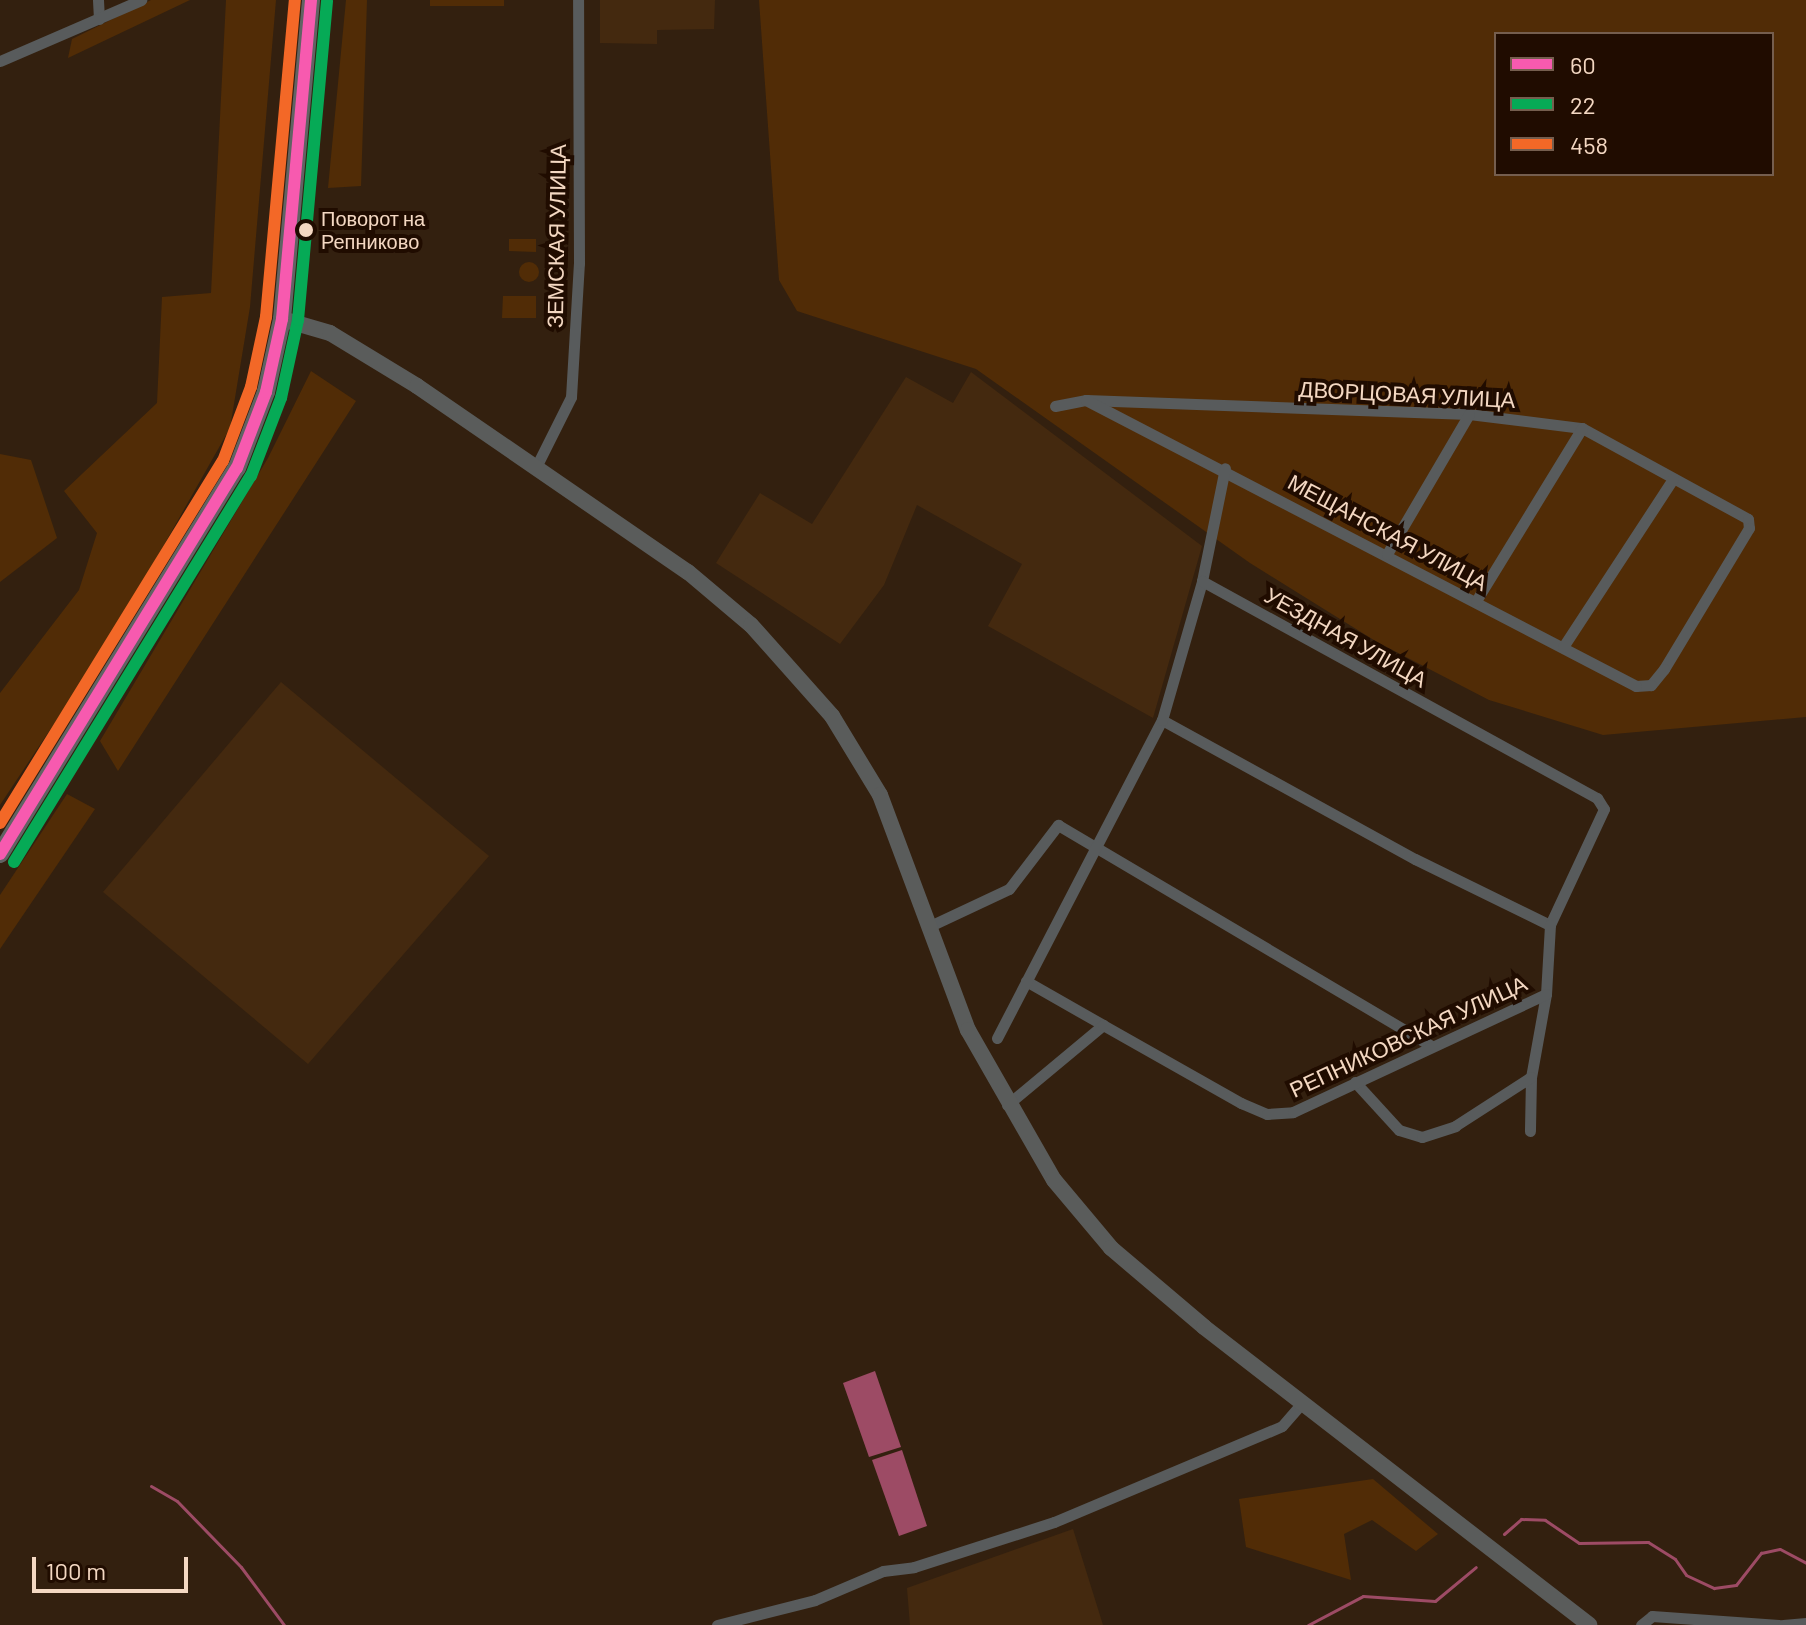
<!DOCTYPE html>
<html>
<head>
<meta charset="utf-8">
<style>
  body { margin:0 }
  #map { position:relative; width:1806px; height:1625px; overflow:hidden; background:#33200f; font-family:Barlow,sans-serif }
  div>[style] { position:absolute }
  .built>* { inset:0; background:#44290f }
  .green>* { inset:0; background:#512c06 }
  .round { border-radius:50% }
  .water>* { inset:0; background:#9d4b65 }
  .stream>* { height:3px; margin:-1.5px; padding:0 1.5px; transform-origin:1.5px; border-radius:1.5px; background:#9d4b65 }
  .street>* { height:11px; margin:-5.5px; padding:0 5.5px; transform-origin:5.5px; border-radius:5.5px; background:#585b5c }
  .secondary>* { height:16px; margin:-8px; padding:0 8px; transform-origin:8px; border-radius:8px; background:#5a5c5b }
  .primary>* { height:18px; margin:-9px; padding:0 9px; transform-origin:9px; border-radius:9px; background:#606363 }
  .bus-1>* { height:12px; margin:-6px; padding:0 6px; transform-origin:6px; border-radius:6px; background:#f75aaf }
  .bus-2>* { height:12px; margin:-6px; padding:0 6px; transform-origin:6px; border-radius:6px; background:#06aa56 }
  .bus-3>* { height:12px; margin:-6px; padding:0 6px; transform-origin:6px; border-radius:6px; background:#f36827 }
  .dots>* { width:22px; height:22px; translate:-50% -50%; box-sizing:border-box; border:4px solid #200c00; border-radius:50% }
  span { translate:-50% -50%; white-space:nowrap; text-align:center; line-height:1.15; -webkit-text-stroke:8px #200c00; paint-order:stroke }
  .bus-label { font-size:20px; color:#f4d8c2 }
  .left { translate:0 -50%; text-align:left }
  .street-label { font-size:22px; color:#f4d8c2 }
  .legend { position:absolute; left:1494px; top:32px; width:280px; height:144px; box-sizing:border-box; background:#200c00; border:2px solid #755e4e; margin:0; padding:10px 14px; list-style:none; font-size:24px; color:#f4d8c2 }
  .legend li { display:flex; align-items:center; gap:16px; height:40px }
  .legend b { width:40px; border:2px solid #755e4e }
  .scale { position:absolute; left:32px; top:1557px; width:156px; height:36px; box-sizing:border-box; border:4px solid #f4d8c2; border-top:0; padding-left:10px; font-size:24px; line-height:28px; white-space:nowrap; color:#f4d8c2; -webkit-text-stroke:6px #200c00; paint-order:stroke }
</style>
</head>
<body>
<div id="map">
  <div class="built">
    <div style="clip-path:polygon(600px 0,715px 0,714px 29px,657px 30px,657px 44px,600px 43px)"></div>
    <div style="clip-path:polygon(971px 372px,1202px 546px,1153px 718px,988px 626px,1022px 564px,917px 505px,884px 585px,840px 644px,716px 563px,760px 493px,812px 524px,906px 377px,953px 403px)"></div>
    <div style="clip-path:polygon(281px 682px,489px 856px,308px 1064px,103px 892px)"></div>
    <div style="clip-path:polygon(1073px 1529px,1103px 1625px,910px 1625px,907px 1588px)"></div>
  </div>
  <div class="green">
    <div style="clip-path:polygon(151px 0,190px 0,68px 58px,72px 39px)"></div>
    <div style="clip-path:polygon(226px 0,276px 0,250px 307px,230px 428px,113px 635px,0 805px,0 693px,79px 590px,97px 533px,64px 491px,157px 403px,162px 297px,211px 293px)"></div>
    <div style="clip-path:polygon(346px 0,367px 0,361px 186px,328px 188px)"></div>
    <div style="clip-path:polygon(430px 0,504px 0,504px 6px,430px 6px)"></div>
    <div style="clip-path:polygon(evenodd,759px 0,1806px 0,1806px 717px,1603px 735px,1489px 700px,1377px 642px,1250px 563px,976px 369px,797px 311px,779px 280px,759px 0,1496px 34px,1772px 34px,1772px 174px,1496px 174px,1496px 34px)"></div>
    <div style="clip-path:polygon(509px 239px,536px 239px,536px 252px,509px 251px)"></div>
    <div class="round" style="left:519px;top:262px;width:20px;height:20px"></div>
    <div style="clip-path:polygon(503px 296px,536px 296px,536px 318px,502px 318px)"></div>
    <div style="clip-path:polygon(311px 371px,356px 401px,118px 771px,100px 741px,268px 458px)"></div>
    <div style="clip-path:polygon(0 454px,31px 460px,57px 538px,0 582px)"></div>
    <div style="clip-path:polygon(67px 794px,95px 809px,0 949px,0 895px)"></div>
    <div style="clip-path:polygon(1373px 1479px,1438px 1534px,1416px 1551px,1372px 1520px,1344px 1534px,1351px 1580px,1246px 1547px,1239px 1499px)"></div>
  </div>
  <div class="water">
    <div style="clip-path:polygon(875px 1371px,901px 1447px,869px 1457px,843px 1383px)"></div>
    <div style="clip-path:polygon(902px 1450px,927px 1526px,899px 1536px,872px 1460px)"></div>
  </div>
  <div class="stream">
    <div style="left:151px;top:1486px;width:30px;rotate:30deg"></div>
    <div style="left:177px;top:1501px;width:92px;rotate:45.9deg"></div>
    <div style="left:241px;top:1567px;width:72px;rotate:53.4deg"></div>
    <div style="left:1504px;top:1534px;width:23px;rotate:-41deg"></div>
    <div style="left:1521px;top:1519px;width:24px;rotate:2deg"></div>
    <div style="left:1545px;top:1520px;width:41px;rotate:34.1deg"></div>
    <div style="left:1579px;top:1543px;width:69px;rotate:-0.8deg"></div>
    <div style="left:1648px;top:1542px;width:32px;rotate:32deg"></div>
    <div style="left:1675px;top:1559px;width:19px;rotate:55deg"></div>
    <div style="left:1686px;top:1575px;width:31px;rotate:25deg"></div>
    <div style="left:1714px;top:1588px;width:22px;rotate:-8deg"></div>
    <div style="left:1736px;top:1585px;width:41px;rotate:-52deg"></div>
    <div style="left:1761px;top:1553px;width:19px;rotate:-12deg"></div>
    <div style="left:1780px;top:1549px;width:30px;rotate:28deg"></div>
    <div style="left:1308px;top:1625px;width:62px;rotate:-27.8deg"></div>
    <div style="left:1363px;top:1596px;width:72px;rotate:4deg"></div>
    <div style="left:1435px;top:1601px;width:53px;rotate:-39.7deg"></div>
  </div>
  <div class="street">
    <div style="left:98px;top:0;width:19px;rotate:87deg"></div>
    <div style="left:0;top:61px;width:154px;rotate:-23.4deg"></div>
    <div style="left:1055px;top:406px;width:32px;rotate:-11deg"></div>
    <div style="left:1086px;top:400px;width:383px;rotate:2.1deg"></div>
    <div style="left:1469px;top:414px;width:114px;rotate:7.1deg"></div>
    <div style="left:1582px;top:428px;width:189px;rotate:28.7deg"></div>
    <div style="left:1748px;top:519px;width:9px;rotate:84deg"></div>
    <div style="left:1749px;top:528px;width:165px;rotate:121.1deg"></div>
    <div style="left:1664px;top:669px;width:21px;rotate:129deg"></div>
    <div style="left:1651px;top:685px;width:15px;rotate:176deg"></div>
    <div style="left:1636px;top:686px;width:620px;rotate:-152.53deg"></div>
    <div style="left:537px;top:465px;width:76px;rotate:-63.4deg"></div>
    <div style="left:571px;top:397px;width:134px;rotate:-86.6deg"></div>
    <div style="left:579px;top:263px;width:263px;rotate:-90.2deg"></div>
    <div style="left:1387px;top:554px;width:162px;rotate:-59.6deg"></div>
    <div style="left:1202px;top:581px;width:115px;rotate:-78.5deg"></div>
    <div style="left:1476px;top:601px;width:203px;rotate:-58.5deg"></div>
    <div style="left:1563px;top:647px;width:201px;rotate:-56.8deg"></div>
    <div style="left:1162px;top:720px;width:289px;rotate:28.8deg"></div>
    <div style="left:1415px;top:859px;width:150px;rotate:26.1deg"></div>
    <div style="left:930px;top:926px;width:87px;rotate:-25.1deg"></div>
    <div style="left:1009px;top:889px;width:81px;rotate:-52.6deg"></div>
    <div style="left:1058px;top:825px;width:434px;rotate:30.6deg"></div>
    <div style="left:1026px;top:981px;width:89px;rotate:29.7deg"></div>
    <div style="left:997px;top:1038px;width:358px;rotate:-62.6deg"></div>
    <div style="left:1162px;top:720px;width:145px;rotate:-73.9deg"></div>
    <div style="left:1202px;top:581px;width:451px;rotate:28.8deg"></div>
    <div style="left:1597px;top:798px;width:13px;rotate:58deg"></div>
    <div style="left:1604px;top:809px;width:128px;rotate:115deg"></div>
    <div style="left:1550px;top:925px;width:69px;rotate:93.3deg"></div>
    <div style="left:1546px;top:994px;width:84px;rotate:100.2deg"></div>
    <div style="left:1531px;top:1077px;width:54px;rotate:91.1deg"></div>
    <div style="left:1355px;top:1082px;width:65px;rotate:47.5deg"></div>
    <div style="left:1399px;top:1130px;width:24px;rotate:17deg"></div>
    <div style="left:1422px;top:1137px;width:35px;rotate:-18deg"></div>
    <div style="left:1455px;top:1126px;width:90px;rotate:-32.8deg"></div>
    <div style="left:1007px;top:1105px;width:125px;rotate:-39.8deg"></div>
    <div style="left:1103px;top:1025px;width:159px;rotate:29.5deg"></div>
    <div style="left:1241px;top:1103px;width:28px;rotate:23deg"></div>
    <div style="left:1267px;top:1114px;width:26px;rotate:-4deg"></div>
    <div style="left:1293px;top:1112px;width:279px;rotate:-25deg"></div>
    <div style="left:717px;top:1625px;width:101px;rotate:-14.3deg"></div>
    <div style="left:815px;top:1600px;width:74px;rotate:-23.1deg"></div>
    <div style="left:883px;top:1571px;width:31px;rotate:-7deg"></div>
    <div style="left:914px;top:1567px;width:147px;rotate:-17.8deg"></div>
    <div style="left:1054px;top:1522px;width:247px;rotate:-22.8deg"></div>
    <div style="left:1282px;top:1426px;width:32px;rotate:-49deg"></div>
    <div style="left:1641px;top:1625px;width:14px;rotate:-39deg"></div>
    <div style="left:1652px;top:1616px;width:127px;rotate:4.1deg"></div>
    <div style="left:1783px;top:1625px;width:23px;rotate:-5deg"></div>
  </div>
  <div class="secondary">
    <div style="left:282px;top:319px;width:50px;rotate:16.3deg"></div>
    <div style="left:330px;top:333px;width:102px;rotate:31.3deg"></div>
    <div style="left:417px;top:386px;width:329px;rotate:34.5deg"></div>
    <div style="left:688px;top:572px;width:82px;rotate:40.1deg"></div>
    <div style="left:751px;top:625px;width:122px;rotate:48.3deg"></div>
    <div style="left:832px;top:716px;width:92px;rotate:58.7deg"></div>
    <div style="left:880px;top:795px;width:251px;rotate:69.5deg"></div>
    <div style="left:968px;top:1030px;width:173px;rotate:60.2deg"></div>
    <div style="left:1054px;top:1180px;width:89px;rotate:50deg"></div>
    <div style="left:1111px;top:1248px;width:122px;rotate:40.3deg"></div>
    <div style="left:1204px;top:1327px;width:487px;rotate:37.7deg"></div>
  </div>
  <div class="primary">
    <div style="left:0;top:854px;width:453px;rotate:-58.5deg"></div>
    <div style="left:237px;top:468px;width:81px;rotate:-69.1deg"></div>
    <div style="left:266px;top:392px;width:75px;rotate:-77.6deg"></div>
    <div style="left:282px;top:319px;width:320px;rotate:-84.8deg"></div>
  </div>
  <div class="bus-1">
    <div style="left:0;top:854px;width:453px;rotate:-58.5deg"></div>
    <div style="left:237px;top:468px;width:81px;rotate:-69.1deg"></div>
    <div style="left:266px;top:392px;width:75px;rotate:-77.6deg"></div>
    <div style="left:282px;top:319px;width:320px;rotate:-84.8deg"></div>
  </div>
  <div class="bus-2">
    <div style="left:14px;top:862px;width:453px;rotate:-58.5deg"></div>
    <div style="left:251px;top:476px;width:84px;rotate:-69deg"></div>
    <div style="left:281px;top:398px;width:80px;rotate:-77.7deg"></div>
    <div style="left:298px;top:320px;width:320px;rotate:-84.8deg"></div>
  </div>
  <div class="bus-3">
    <div style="left:0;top:823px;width:425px;rotate:-58.4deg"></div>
    <div style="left:223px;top:461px;width:79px;rotate:-69.3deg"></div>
    <div style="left:251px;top:387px;width:72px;rotate:-77.9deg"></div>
    <div style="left:266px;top:317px;width:318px;rotate:-84.8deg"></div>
  </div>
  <div class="dots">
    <div style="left:306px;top:230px;background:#f4d8c2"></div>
  </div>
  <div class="bus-label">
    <span class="left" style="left:321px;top:230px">Поворот на<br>Репниково</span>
  </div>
  <div class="street-label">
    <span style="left:556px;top:236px;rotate:-89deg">ЗЕМСКАЯ УЛИЦА</span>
    <span style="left:1407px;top:394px;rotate:3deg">ДВОРЦОВАЯ УЛИЦА</span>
    <span style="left:1388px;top:532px;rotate:28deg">МЕЩАНСКАЯ УЛИЦА</span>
    <span style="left:1346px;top:637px;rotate:29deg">УЕЗДНАЯ УЛИЦА</span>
    <span style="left:1408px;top:1036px;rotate:-25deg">РЕПНИКОВСКАЯ УЛИЦА</span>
  </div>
  <ul class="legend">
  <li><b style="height:10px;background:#f75aaf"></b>60</li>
  <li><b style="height:10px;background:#06aa56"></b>22</li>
  <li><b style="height:10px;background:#f36827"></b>458</li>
  </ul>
  <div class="scale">100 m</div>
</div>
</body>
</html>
